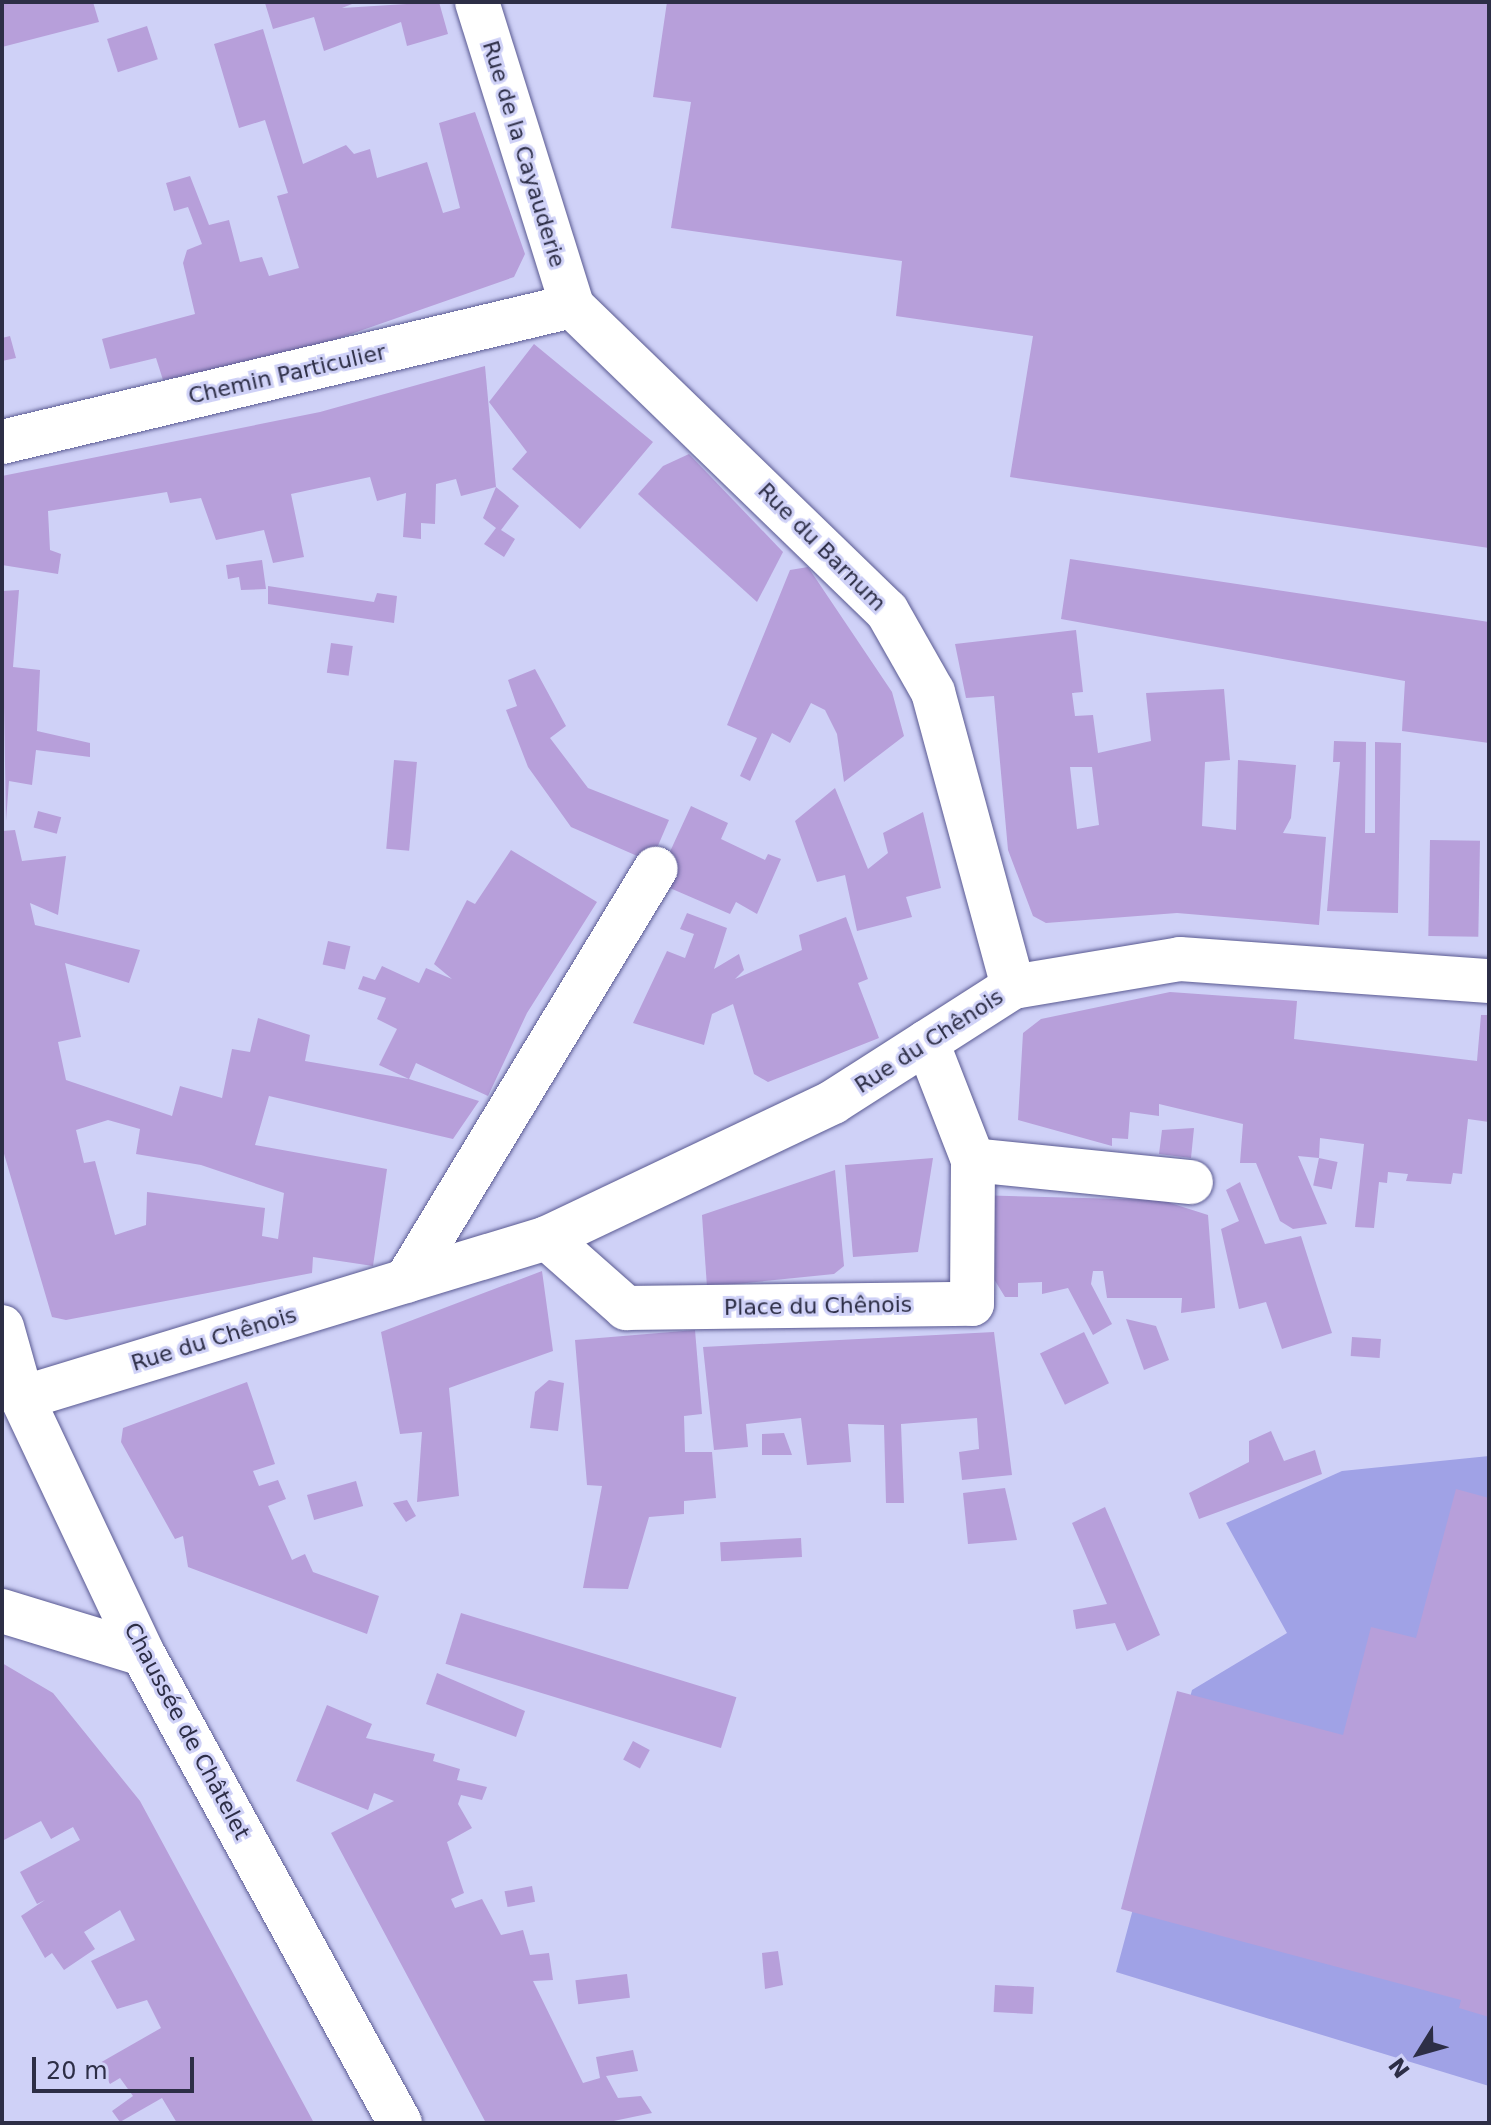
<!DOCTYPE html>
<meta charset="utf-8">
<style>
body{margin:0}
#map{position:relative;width:1491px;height:2125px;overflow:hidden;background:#cfd1f7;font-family:"DejaVu Sans",sans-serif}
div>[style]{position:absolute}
.green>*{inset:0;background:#a0a2e6}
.building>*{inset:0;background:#b79fda;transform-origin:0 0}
.roads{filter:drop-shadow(0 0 2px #5a5a92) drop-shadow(0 0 2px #5a5a92)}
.minor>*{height:44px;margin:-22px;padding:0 22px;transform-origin:22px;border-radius:22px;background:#fff}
.primary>*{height:44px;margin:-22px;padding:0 22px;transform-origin:22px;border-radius:22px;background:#fff}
span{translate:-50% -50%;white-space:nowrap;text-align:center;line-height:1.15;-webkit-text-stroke:6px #cfd1f7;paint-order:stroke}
.street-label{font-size:22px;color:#2d2e46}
.frame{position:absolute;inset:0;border:4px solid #2d2e46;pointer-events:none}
.north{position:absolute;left:1379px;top:2013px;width:80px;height:80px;-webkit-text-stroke:6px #cfd1f7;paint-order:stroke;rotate:233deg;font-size:22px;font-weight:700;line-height:32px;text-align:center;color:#2d2e46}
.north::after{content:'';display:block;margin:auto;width:28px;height:36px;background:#2d2e46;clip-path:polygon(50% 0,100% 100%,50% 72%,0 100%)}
.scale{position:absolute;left:32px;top:2057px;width:162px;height:36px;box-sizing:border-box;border:4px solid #2d2e46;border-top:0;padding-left:10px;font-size:24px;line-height:28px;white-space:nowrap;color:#2d2e46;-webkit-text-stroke:6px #cfd1f7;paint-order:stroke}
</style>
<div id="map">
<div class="green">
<i style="clip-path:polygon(1489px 1456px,1489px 2086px,1116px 1972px,1192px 1690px,1287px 1633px,1226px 1523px,1342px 1471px)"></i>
</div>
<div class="building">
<i style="clip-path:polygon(2px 2px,93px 2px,99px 22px,2px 47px)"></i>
<i style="clip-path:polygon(357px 2px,342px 8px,439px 2px,448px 34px,407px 46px,401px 22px,324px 51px,314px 17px,273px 29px,265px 3px)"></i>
<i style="clip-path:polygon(667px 2px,1489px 2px,1489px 548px,1010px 477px,1033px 336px,896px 316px,902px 261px,671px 228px,691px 102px,653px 97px)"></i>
<i style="left:147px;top:26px;width:35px;height:42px;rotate:72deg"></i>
<i style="clip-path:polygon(263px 29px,303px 164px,346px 145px,354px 154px,370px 149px,377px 178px,427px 162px,443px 213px,460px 208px,439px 123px,475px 112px,525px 254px,514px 277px,291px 355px,163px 380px,156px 358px,110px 369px,102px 339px,195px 314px,183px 263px,187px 250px,202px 244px,188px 207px,174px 211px,166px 183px,190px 176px,209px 225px,229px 220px,240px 262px,262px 257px,269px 276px,299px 268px,277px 196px,288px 193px,265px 120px,239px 128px,214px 44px)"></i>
<i style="clip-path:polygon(10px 336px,16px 358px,2px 361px,2px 338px)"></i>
<i style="clip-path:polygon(534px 344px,653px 442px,580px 529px,512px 469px,527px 452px,489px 402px)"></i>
<i style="clip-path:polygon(485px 366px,496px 487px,519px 506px,501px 530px,515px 539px,504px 557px,484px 544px,496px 528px,483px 518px,496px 487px,461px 496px,456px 479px,436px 484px,435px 524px,421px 523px,421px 539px,403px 537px,406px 493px,377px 501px,370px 477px,291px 494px,304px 557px,273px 563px,264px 530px,216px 540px,201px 498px,170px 503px,167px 492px,48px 511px,50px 550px,61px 554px,58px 574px,2px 565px,2px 476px,320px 412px)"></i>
<i style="clip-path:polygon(689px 454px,783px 552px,757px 602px,638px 494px,663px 466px)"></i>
<i style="clip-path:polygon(1070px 559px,1489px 622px,1489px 743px,1402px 731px,1405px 681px,1061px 619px)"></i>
<i style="clip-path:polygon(262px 560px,266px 589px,241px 590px,239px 577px,228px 579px,226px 565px)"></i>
<i style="clip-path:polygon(808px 567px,892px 692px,904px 736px,844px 782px,837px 734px,825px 710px,811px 703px,790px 743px,772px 733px,750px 781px,740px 776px,757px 738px,727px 725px,790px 570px)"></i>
<i style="clip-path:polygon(268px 586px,374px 602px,377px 593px,397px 596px,394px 623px,268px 604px)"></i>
<i style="clip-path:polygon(19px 590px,13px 667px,40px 670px,37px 731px,90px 743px,90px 757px,36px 750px,32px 785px,9px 781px,6px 821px,2px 591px)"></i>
<i style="clip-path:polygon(evenodd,1076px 630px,1083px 692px,1072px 693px,1075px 716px,1093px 715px,1098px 753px,1151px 741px,1146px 693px,1224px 689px,1230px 760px,1205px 762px,1202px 826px,1236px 830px,1238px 760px,1296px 765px,1291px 818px,1283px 833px,1326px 837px,1319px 925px,1177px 913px,1046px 923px,1033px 916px,1008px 850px,994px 696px,966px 698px,955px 644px,1076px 630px,1070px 767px,1092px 767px,1099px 825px,1077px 829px,1070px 767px)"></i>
<i style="left:331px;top:643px;width:22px;height:30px;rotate:8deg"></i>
<i style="clip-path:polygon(535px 669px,566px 726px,550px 738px,588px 788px,669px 820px,651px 862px,571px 827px,528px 767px,506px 710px,517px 706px,508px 680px)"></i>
<i style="clip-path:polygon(1334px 741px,1366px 742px,1365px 833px,1375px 833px,1375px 742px,1401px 743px,1398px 913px,1327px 911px,1340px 762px,1333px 762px)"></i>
<i style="left:394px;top:760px;width:23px;height:89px;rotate:5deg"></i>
<i style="clip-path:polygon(835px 788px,868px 869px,888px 853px,883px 833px,923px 812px,941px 888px,906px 897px,912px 917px,857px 931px,845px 875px,817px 882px,795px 821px)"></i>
<i style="clip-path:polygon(691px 806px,728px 823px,721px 839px,765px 860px,768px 854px,781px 859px,757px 914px,736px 902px,730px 914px,656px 882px)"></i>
<i style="left:38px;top:811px;width:24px;height:17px;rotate:15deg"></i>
<i style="clip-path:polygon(evenodd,15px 830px,22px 861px,66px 856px,58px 915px,30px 903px,35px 925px,140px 950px,129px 983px,65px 963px,81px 1037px,58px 1042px,66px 1080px,172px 1116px,180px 1086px,222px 1098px,232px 1049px,250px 1052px,258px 1018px,310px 1035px,305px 1061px,409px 1079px,379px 1065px,397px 1029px,377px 1019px,386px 998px,358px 989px,363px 976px,375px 980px,382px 966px,419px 983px,426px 968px,452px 979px,434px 964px,467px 900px,475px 904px,511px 850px,597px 902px,527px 1013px,488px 1096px,416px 1063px,409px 1079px,479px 1101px,453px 1139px,269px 1096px,255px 1145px,387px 1169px,373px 1266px,313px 1257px,312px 1273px,66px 1320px,52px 1317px,2px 1147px,2px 831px,15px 830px,108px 1120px,140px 1129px,136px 1154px,201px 1165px,284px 1193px,278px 1239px,262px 1236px,265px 1208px,147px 1192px,146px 1225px,115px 1235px,95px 1161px,84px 1163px,76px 1130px,108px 1120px)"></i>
<i style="left:1430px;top:840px;width:50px;height:96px;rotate:1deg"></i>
<i style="clip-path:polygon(687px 913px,727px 928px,714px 969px,739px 954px,744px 970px,735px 979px,802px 950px,799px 935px,846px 917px,868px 979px,858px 983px,879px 1038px,768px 1082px,754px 1074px,733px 1004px,712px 1014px,704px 1045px,633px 1023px,667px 951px,685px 958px,694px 934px,680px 929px)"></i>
<i style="left:328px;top:941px;width:23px;height:24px;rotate:13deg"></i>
<i style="clip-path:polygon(1170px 992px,1297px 1001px,1294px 1039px,1477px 1061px,1481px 1015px,1489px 1015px,1489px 1122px,1468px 1119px,1462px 1174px,1453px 1173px,1451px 1184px,1406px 1181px,1408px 1174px,1388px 1172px,1387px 1183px,1379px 1182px,1374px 1228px,1355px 1227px,1364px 1144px,1320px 1138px,1319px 1158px,1298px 1156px,1327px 1224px,1293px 1229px,1280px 1221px,1256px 1163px,1240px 1163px,1243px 1124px,1159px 1104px,1159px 1116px,1130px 1112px,1128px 1139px,1112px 1138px,1112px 1146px,1018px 1120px,1023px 1033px,1041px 1019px)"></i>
<i style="clip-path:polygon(1194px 1128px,1191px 1158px,1159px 1154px,1162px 1130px)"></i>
<i style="clip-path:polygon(933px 1158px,918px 1252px,853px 1257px,845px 1165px)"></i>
<i style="left:1319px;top:1158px;width:19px;height:28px;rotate:12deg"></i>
<i style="clip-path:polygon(835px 1170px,844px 1266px,834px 1274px,707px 1287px,702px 1215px)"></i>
<i style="clip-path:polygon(1240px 1182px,1265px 1244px,1301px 1236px,1332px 1333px,1282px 1349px,1266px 1302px,1239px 1309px,1221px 1229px,1239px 1221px,1226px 1190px)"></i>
<i style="clip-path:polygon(973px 1195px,1161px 1200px,1208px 1215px,1215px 1308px,1181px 1313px,1182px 1298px,1107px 1298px,1103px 1271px,1093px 1271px,1091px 1284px,1112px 1324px,1093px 1335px,1068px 1288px,1042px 1294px,1042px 1282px,1018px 1283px,1018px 1297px,1005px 1297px,973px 1245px)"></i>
<i style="clip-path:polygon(542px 1271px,553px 1351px,449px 1388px,459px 1496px,417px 1502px,422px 1432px,400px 1434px,381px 1332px)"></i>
<i style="clip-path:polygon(1126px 1319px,1156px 1326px,1169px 1360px,1144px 1370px)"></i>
<i style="clip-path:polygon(695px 1330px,702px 1414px,684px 1416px,685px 1452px,712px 1452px,716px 1498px,684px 1501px,684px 1514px,649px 1517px,628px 1589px,583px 1588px,602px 1486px,587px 1485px,575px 1340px)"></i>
<i style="clip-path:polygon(994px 1332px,1012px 1475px,962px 1480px,959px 1452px,979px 1449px,977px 1418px,901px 1424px,904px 1503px,886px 1503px,884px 1425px,848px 1424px,851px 1462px,807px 1465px,801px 1418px,746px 1424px,748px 1447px,714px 1450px,703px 1347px)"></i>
<i style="left:1084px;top:1332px;width:57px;height:49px;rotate:64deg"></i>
<i style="left:1352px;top:1337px;width:29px;height:19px;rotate:4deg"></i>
<i style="clip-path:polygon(549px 1380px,564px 1383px,558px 1431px,530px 1428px,535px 1392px)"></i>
<i style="clip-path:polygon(247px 1382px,275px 1464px,253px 1471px,259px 1486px,278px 1480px,286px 1499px,268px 1506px,292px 1560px,305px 1554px,313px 1572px,379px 1596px,367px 1634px,188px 1567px,183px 1536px,175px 1539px,121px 1442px,123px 1428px)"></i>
<i style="clip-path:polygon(1271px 1431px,1284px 1461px,1315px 1450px,1322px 1474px,1199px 1519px,1189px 1493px,1249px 1462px,1249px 1441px)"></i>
<i style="clip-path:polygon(784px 1433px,792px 1455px,762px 1455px,762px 1434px)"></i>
<i style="left:356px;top:1481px;width:26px;height:51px;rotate:74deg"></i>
<i style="clip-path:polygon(1005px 1488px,1017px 1540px,968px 1544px,963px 1493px)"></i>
<i style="clip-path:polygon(1456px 1489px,1489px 1498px,1489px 2017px,1459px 2008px,1461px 2000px,1121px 1909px,1177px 1691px,1343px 1735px,1371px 1627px,1416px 1638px)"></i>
<i style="clip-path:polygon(407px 1500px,416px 1516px,406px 1522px,393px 1503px)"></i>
<i style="clip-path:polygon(1105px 1507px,1160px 1635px,1127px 1651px,1115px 1623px,1076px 1629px,1073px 1610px,1107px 1604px,1072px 1523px)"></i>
<i style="left:801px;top:1538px;width:19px;height:81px;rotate:87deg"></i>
<i style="left:461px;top:1613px;width:288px;height:53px;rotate:17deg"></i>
<i style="clip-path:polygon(2px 1663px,53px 1693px,140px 1801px,314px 2123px,177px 2123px,162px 2098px,120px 2122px,112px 2111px,133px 2096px,120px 2078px,110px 2084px,98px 2064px,161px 2028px,147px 2000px,117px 2009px,91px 1961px,135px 1940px,120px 1910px,84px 1932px,95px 1949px,64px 1970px,52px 1953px,45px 1958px,21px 1916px,45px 1900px,37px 1904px,20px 1872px,80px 1840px,73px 1827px,51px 1839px,41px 1821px,2px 1841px)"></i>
<i style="clip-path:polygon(437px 1673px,525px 1711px,516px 1737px,426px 1704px)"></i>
<i style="clip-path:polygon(327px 1705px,372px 1724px,366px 1738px,435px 1754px,433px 1761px,460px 1769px,457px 1780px,487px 1787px,482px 1800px,461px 1795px,458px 1804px,472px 1828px,447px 1842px,464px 1893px,451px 1899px,455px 1908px,482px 1899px,501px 1935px,523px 1930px,530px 1955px,549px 1953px,553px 1980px,533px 1981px,583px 2083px,600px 2078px,596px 2057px,633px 2050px,638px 2071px,606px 2076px,618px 2098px,641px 2096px,652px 2113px,604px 2123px,486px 2123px,331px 1833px,394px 1801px,374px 1793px,368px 1810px,296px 1781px)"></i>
<i style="left:633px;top:1741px;width:19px;height:21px;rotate:28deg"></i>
<i style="left:532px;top:1886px;width:16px;height:28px;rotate:79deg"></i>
<i style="clip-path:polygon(778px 1951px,783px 1985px,765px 1989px,762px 1953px)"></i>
<i style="left:627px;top:1974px;width:24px;height:52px;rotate:83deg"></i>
<i style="left:995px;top:1985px;width:39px;height:27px;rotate:3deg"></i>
</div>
<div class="roads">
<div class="minor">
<i style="left:477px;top:2px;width:318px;rotate:72.6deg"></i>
<i style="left:572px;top:306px;width:438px;rotate:44.1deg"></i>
<i style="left:887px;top:611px;width:93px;rotate:60.4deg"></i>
<i style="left:933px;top:692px;width:306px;rotate:74.8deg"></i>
<i style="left:2px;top:442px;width:586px;rotate:-13.42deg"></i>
<i style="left:973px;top:1160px;width:219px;rotate:5.8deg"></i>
<i style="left:547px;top:1238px;width:106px;rotate:41.5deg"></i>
<i style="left:626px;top:1308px;width:346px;rotate:-0.7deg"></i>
<i style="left:972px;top:1304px;width:144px;rotate:-89.6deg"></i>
<i style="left:973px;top:1160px;width:127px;rotate:-111.3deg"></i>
<i style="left:406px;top:1281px;width:482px;rotate:-58.8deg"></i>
<i style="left:22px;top:1398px;width:549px;rotate:-16.95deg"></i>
<i style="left:547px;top:1238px;width:317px;rotate:-25.4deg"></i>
<i style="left:833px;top:1102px;width:214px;rotate:-32.6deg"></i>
<i style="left:1013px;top:987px;width:169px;rotate:-9.5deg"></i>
<i style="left:1180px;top:959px;width:310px;rotate:4.1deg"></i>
<i style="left:2px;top:1611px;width:147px;rotate:17deg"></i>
</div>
<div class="primary">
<i style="left:2px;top:1327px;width:74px;rotate:74.3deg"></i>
<i style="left:22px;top:1398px;width:283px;rotate:64.7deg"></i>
<i style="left:143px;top:1654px;width:535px;rotate:61.28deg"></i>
</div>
</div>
<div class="street-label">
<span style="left:524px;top:154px;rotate:73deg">Rue de la Cayauderie</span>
<span style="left:287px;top:374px;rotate:-13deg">Chemin Particulier</span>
<span style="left:822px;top:547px;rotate:45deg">Rue du Barnum</span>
<span style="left:929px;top:1041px;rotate:-33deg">Rue du Chênois</span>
<span style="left:818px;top:1306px;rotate:-1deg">Place du Chênois</span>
<span style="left:214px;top:1339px;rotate:-17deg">Rue du Chênois</span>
<span style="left:187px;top:1731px;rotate:62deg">Chaussée de Châtelet</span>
</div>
<div class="frame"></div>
<div class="north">N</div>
<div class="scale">20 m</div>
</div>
